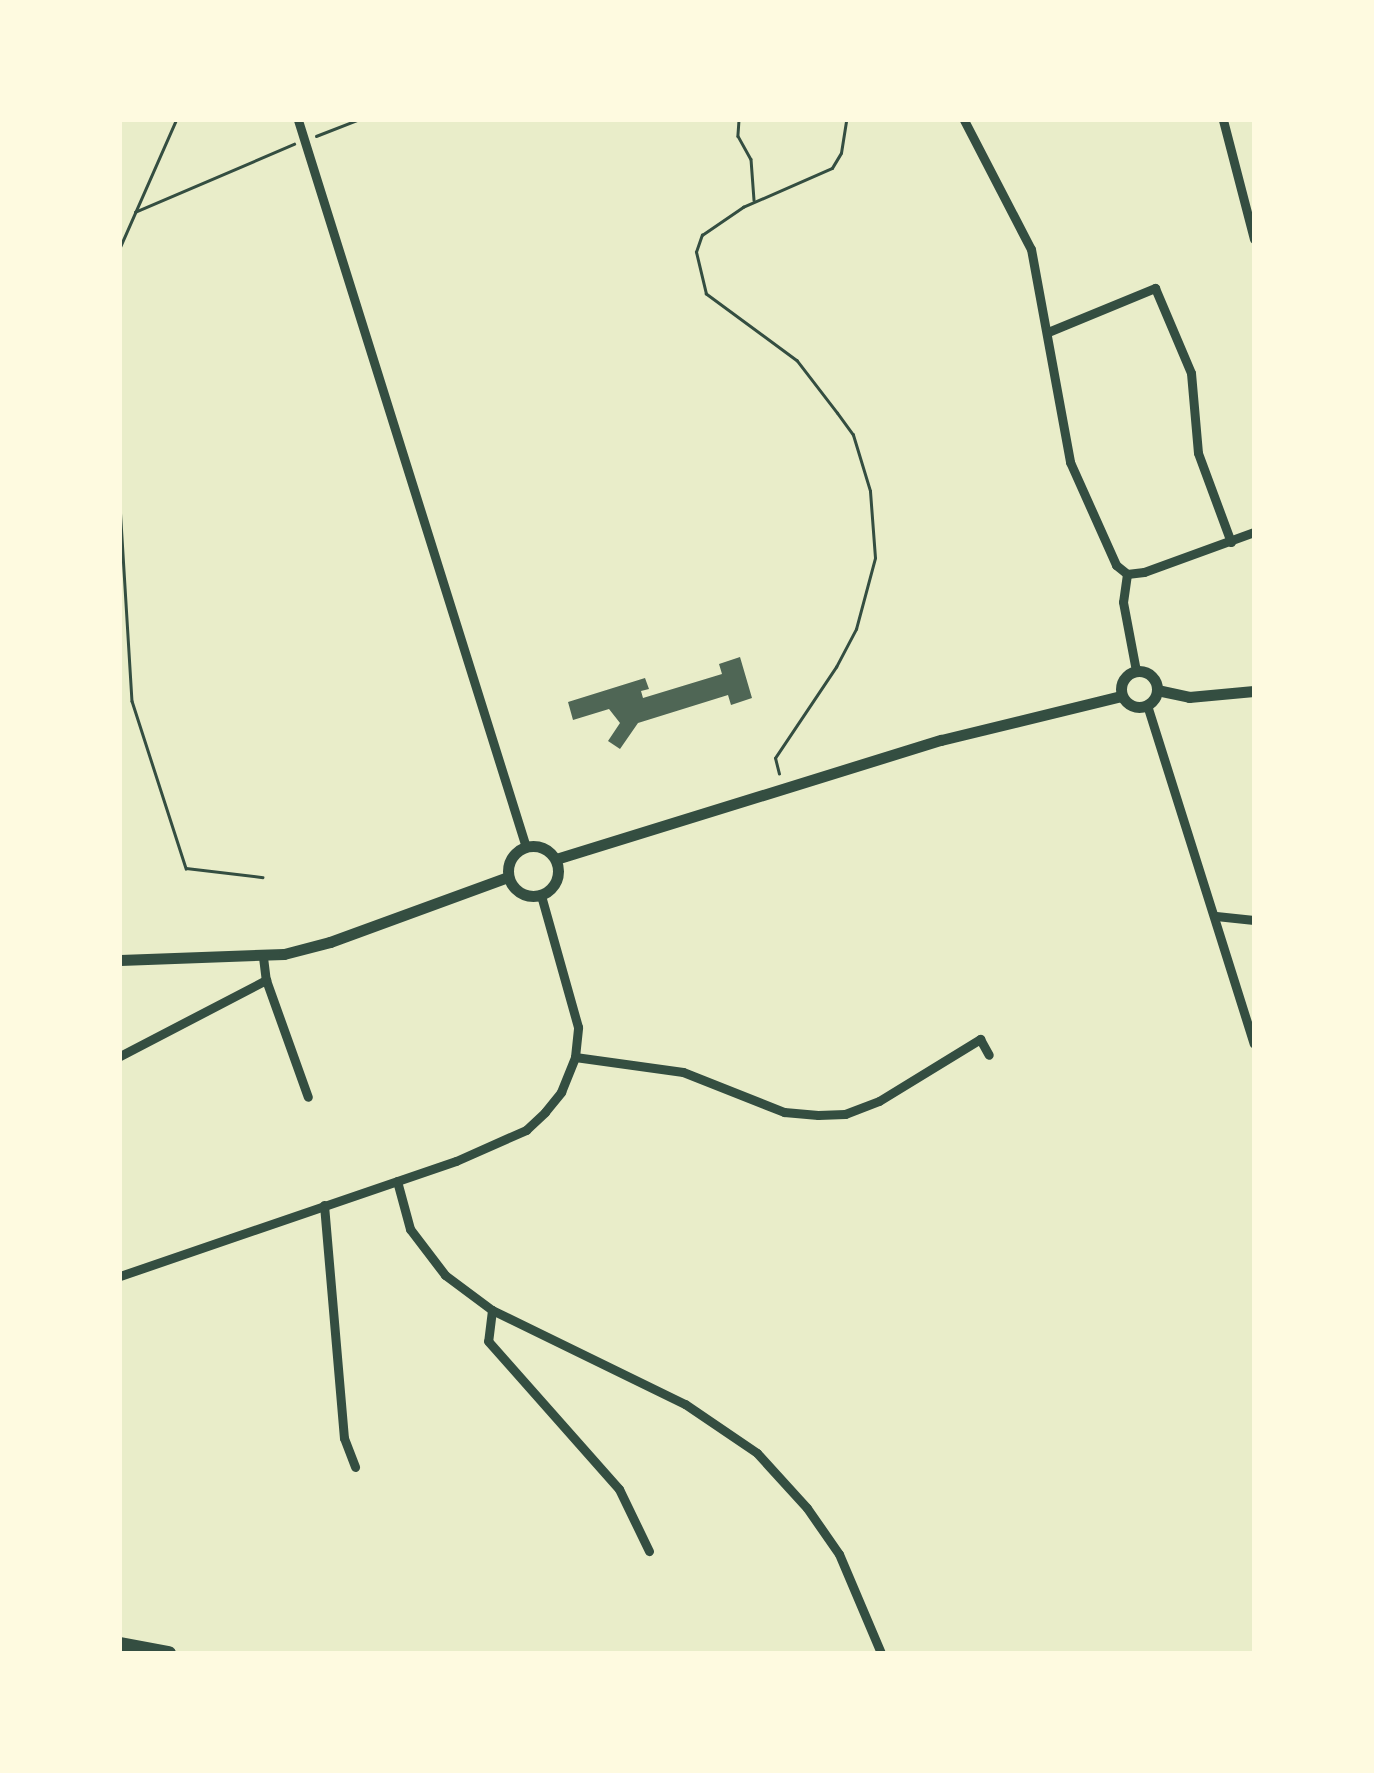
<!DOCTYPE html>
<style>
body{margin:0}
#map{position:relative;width:1374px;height:1773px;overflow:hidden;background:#e9edc9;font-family:Bitter,serif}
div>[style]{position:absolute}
.building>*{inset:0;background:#4f6655}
.path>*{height:2.5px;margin:-1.25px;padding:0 1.25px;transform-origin:1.25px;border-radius:1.25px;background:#344e41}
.minor>*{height:9px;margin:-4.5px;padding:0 4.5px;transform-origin:4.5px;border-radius:4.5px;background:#344e41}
.tertiary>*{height:11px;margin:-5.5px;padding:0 5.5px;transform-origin:5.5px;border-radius:5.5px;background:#344e41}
.tertiary>.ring{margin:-5.5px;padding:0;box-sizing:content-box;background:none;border:11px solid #344e41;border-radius:50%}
.trunk>*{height:15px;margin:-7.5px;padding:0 7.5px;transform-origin:7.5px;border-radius:7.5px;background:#344e41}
span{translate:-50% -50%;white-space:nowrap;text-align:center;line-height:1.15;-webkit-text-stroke:10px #fefae0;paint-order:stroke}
.frame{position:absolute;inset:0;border:122px solid #fefae0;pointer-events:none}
</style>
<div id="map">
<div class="building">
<i style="clip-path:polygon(740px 657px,752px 698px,731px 705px,728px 695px,638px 723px,620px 749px,608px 741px,620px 723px,609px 709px,573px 720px,568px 702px,645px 678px,649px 689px,641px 691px,643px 698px,722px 674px,719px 664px)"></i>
</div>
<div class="path">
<i style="left:739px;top:120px;width:16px;rotate:94deg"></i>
<i style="left:738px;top:136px;width:26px;rotate:61deg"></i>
<i style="left:751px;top:159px;width:41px;rotate:85.8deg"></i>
<i style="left:316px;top:136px;width:44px;rotate:-21.3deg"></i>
<i style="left:135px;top:212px;width:173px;rotate:-23.2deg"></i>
<i style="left:120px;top:247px;width:139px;rotate:-66.2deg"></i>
<i style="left:120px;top:505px;width:196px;rotate:86.5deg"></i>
<i style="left:132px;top:701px;width:176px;rotate:72.1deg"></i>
<i style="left:186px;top:868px;width:77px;rotate:6.8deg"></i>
<i style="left:779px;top:774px;width:16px;rotate:-104deg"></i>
<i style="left:775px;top:758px;width:110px;rotate:-56.2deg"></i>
<i style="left:836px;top:667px;width:43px;rotate:-62.2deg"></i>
<i style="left:856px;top:629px;width:73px;rotate:-75deg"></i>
<i style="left:875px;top:558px;width:67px;rotate:-94.3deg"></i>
<i style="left:870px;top:491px;width:59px;rotate:-106.9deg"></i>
<i style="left:853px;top:435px;width:27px;rotate:-126deg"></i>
<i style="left:837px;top:413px;width:66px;rotate:-127.6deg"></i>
<i style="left:797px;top:361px;width:113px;rotate:-143.6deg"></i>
<i style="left:706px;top:294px;width:43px;rotate:-103.4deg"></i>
<i style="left:696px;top:252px;width:18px;rotate:-71deg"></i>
<i style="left:702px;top:235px;width:50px;rotate:-34.3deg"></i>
<i style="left:743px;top:207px;width:97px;rotate:-23.7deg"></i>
<i style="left:832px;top:168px;width:17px;rotate:-59deg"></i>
<i style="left:841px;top:153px;width:33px;rotate:-81deg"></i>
</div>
<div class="minor">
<i style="left:298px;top:120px;width:762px;rotate:72.59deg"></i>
<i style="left:964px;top:120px;width:145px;rotate:62.6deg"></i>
<i style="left:1031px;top:249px;width:217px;rotate:79.6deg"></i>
<i style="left:1070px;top:462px;width:113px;rotate:65.9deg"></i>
<i style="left:1116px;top:565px;width:14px;rotate:39deg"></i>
<i style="left:1223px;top:120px;width:123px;rotate:75.4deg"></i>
<i style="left:1048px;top:332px;width:116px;rotate:-22.4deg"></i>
<i style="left:1155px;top:288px;width:92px;rotate:67deg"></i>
<i style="left:1191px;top:373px;width:80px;rotate:85deg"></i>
<i style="left:1198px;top:453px;width:95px;rotate:69.7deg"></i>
<i style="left:1127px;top:574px;width:17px;rotate:-7deg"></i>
<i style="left:1144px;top:572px;width:117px;rotate:-20deg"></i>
<i style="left:1127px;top:574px;width:28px;rotate:98deg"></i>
<i style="left:1123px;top:602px;width:70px;rotate:79.3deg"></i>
<i style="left:1147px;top:705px;width:355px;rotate:72.5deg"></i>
<i style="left:1216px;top:916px;width:38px;rotate:6deg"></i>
<i style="left:263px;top:957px;width:23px;rotate:83deg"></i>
<i style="left:266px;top:980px;width:124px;rotate:70.3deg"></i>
<i style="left:120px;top:1056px;width:165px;rotate:-27.5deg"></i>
<i style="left:575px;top:1057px;width:109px;rotate:7.9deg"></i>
<i style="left:683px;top:1072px;width:109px;rotate:21.6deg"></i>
<i style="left:784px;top:1112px;width:34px;rotate:5deg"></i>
<i style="left:818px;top:1115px;width:27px;rotate:-2deg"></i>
<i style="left:845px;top:1114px;width:36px;rotate:-21deg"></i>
<i style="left:879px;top:1101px;width:119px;rotate:-31.5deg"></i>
<i style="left:980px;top:1039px;width:18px;rotate:61deg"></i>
<i style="left:397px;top:1181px;width:50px;rotate:74.8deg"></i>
<i style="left:410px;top:1229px;width:58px;rotate:52.7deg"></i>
<i style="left:445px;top:1275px;width:59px;rotate:36.7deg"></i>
<i style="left:492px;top:1310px;width:215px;rotate:26deg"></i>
<i style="left:685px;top:1404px;width:87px;rotate:34.2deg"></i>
<i style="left:757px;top:1453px;width:74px;rotate:47.7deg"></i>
<i style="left:807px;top:1508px;width:56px;rotate:55.2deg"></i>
<i style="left:839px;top:1554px;width:108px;rotate:67deg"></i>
<i style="left:324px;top:1205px;width:234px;rotate:85.1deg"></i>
<i style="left:344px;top:1438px;width:31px;rotate:69deg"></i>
<i style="left:120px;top:1276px;width:355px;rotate:-18.9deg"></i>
<i style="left:456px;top:1161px;width:77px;rotate:-23.9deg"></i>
<i style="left:526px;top:1130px;width:26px;rotate:-43deg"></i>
<i style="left:545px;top:1112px;width:26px;rotate:-51deg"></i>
<i style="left:561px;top:1092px;width:38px;rotate:-68deg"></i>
<i style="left:575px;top:1057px;width:30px;rotate:-84deg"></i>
<i style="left:578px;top:1027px;width:137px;rotate:-105.7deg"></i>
<i style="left:492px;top:1310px;width:31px;rotate:97deg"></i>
<i style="left:488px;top:1341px;width:198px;rotate:48.5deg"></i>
<i style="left:619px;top:1489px;width:69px;rotate:64.2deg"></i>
</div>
<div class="tertiary">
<i class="ring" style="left:1121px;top:671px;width:25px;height:25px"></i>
<i style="left:1157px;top:690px;width:33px;rotate:12deg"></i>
<i style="left:1189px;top:697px;width:65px;rotate:-5.3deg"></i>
<i class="ring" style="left:508px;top:846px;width:39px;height:39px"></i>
<i style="left:556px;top:859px;width:403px;rotate:-17.2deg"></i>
<i style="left:941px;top:740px;width:186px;rotate:-13.7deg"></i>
<i style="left:120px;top:960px;width:164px;rotate:-2.1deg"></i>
<i style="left:284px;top:954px;width:48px;rotate:-14.6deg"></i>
<i style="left:330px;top:942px;width:189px;rotate:-20.1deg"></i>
</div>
<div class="trunk">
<i style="left:120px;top:1644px;width:49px;rotate:10.6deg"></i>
</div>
<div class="frame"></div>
</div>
